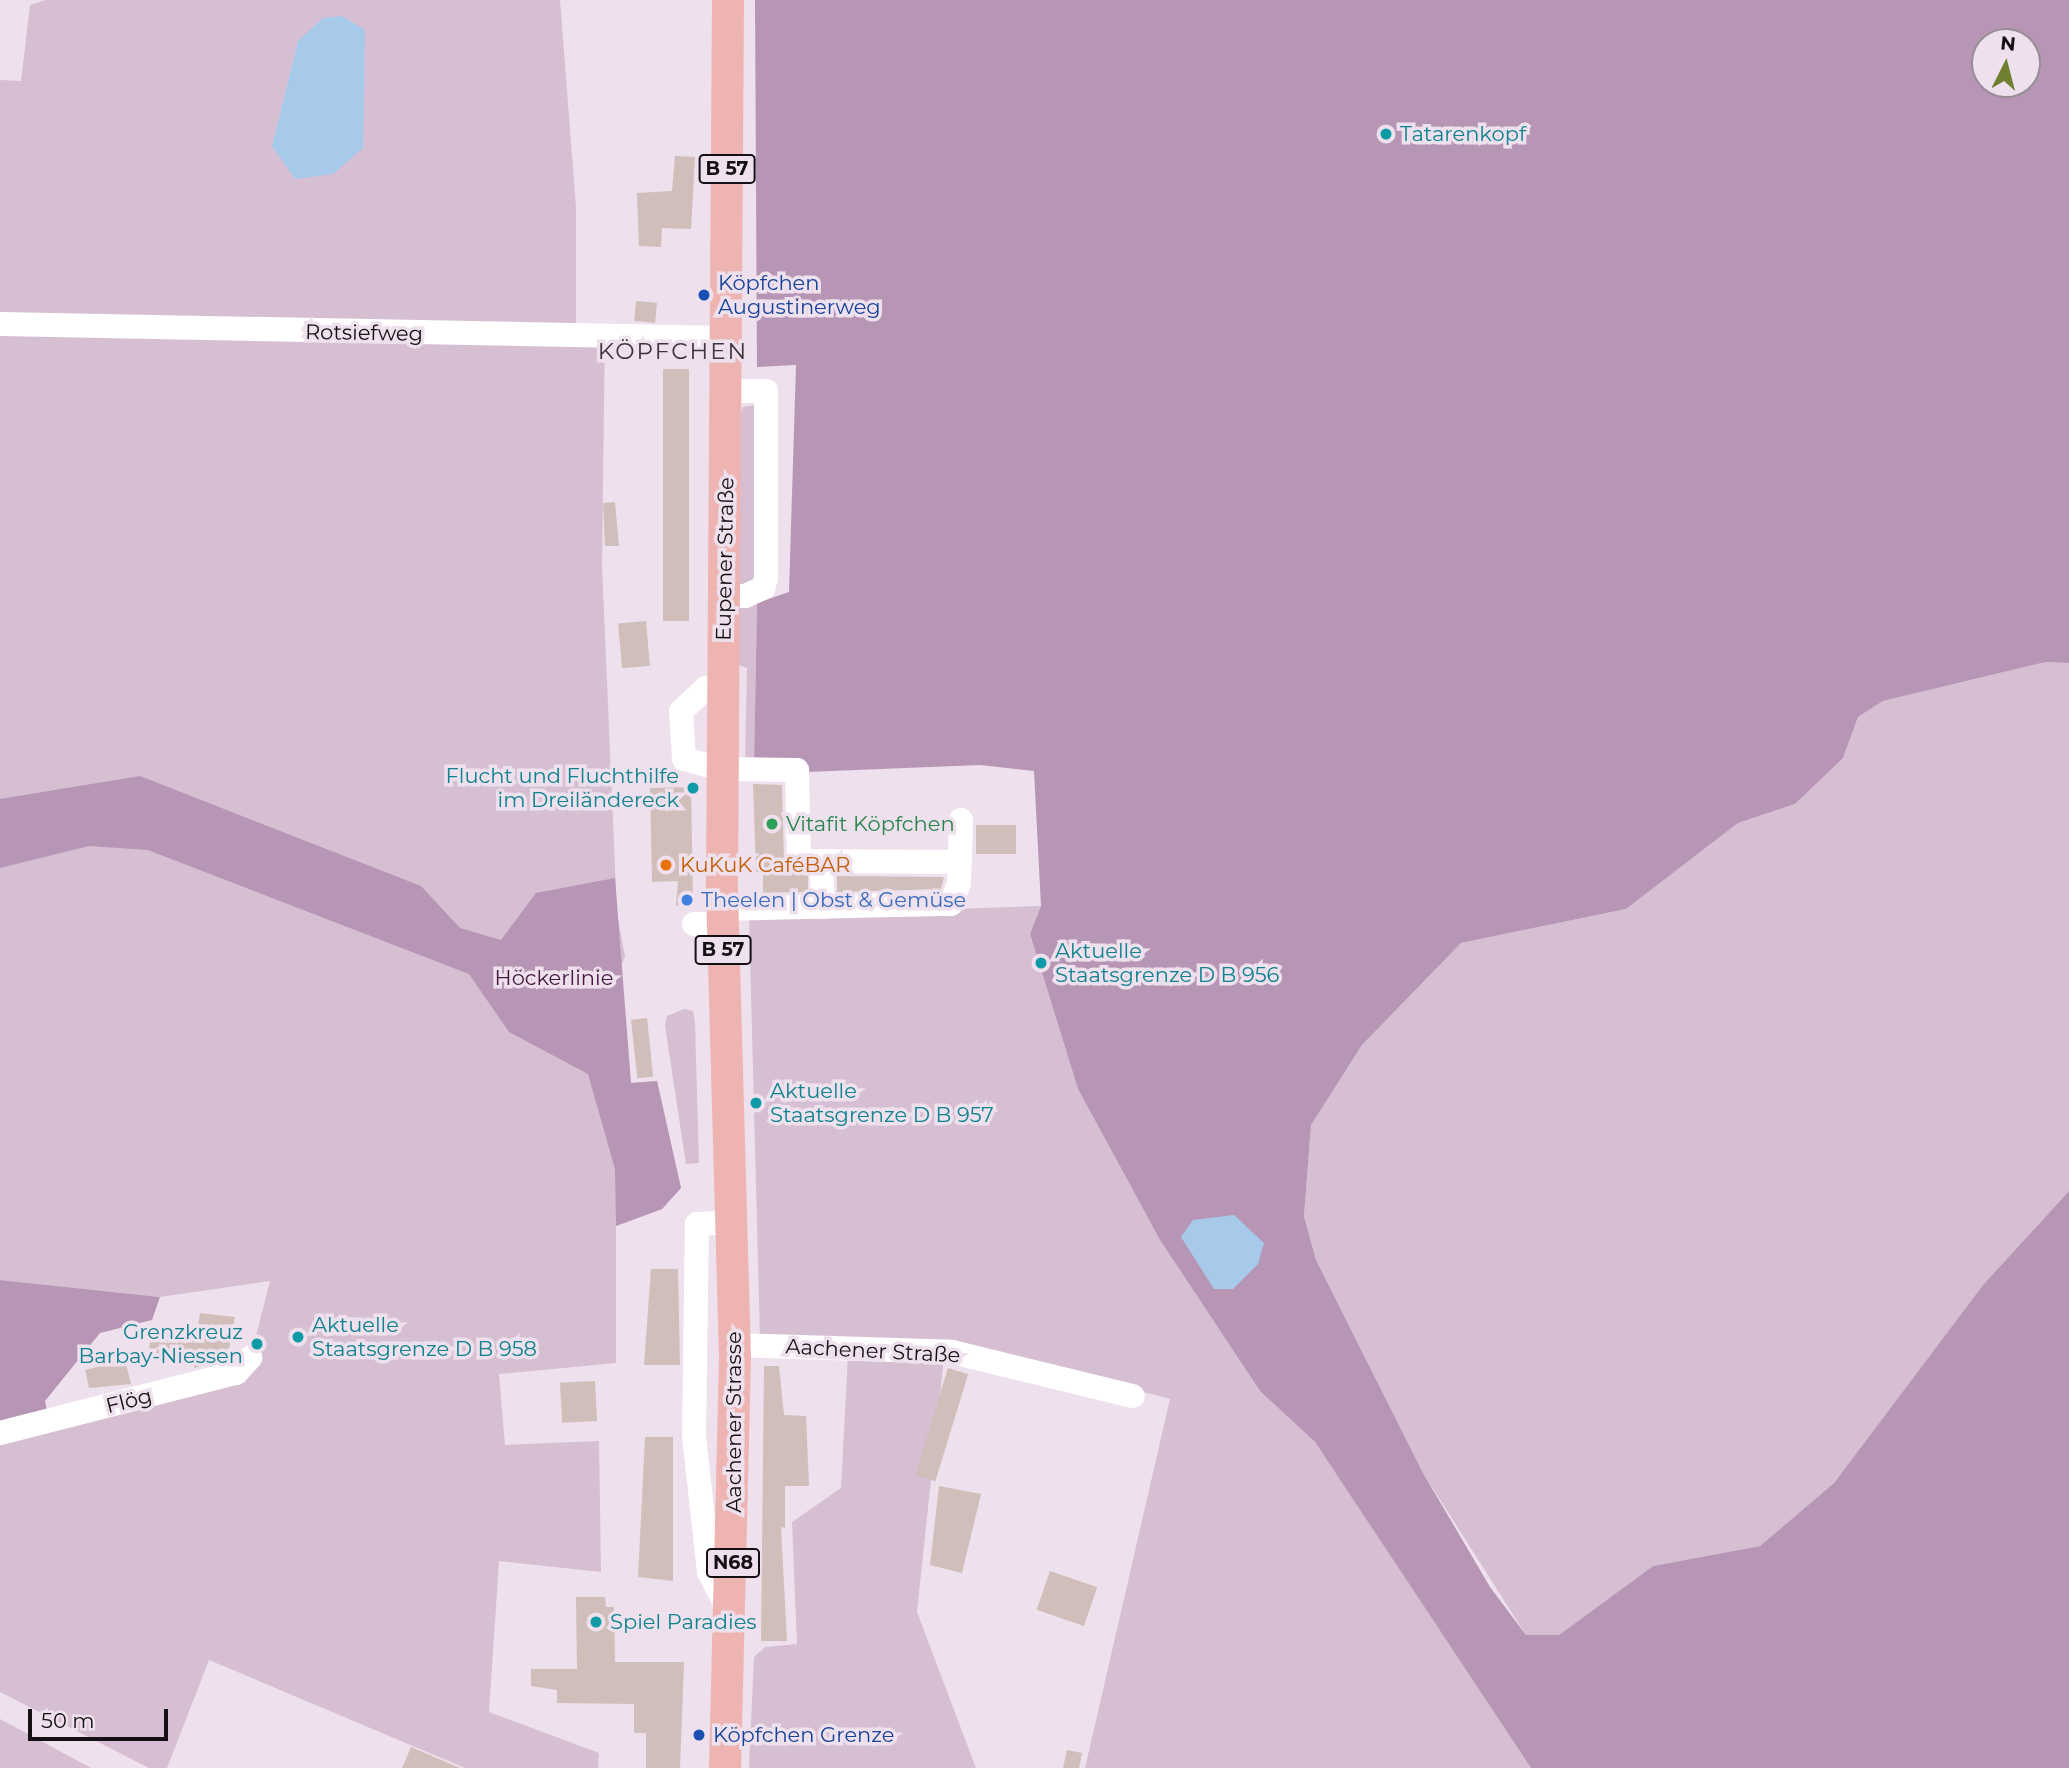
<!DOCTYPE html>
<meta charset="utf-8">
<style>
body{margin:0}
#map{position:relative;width:2069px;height:1768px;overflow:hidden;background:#eee0ec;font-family:Montserrat,sans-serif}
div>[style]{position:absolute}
.green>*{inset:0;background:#d6bfd3}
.forest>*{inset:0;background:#b795b4}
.water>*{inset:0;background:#a7c9ea}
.building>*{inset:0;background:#d0beba;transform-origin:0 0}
.minor>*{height:24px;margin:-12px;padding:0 12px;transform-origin:12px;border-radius:12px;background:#fff}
.major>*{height:32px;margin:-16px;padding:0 16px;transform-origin:16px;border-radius:16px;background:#eeb4b2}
.dots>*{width:19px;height:19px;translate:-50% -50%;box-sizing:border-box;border:4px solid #eee0ec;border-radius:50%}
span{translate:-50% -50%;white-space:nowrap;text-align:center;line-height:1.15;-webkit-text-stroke:7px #eee0ec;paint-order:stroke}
.shield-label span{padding:2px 5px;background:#eee0ec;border:2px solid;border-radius:5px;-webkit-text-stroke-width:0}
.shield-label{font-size:19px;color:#151014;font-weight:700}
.culture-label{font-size:21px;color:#0d838f}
.left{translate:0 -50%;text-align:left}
.right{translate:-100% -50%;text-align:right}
.transit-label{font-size:21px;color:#164399}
.street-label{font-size:21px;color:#151014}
.leisure-label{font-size:21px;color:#27864d}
.food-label{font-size:21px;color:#c56008}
.shop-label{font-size:21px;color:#366cbe}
.park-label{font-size:21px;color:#431740}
.neighbourhood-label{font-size:23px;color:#3f343d;letter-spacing:2px}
.north{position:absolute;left:1971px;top:28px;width:70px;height:70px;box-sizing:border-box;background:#eee0ec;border:2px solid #978d96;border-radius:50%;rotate:6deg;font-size:19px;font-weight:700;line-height:28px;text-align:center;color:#151014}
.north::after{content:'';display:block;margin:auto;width:24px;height:32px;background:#6f8131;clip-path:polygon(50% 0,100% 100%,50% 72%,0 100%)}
.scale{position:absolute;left:28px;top:1709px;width:140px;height:32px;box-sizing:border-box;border:4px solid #151014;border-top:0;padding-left:9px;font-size:21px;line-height:24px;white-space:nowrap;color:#151014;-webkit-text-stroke:5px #eee0ec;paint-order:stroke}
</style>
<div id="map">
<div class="green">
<i style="clip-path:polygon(45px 0,560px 0,576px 207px,576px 326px,605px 328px,602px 565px,617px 914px,625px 956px,618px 974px,631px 1083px,657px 1081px,681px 1188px,662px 1209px,616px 1226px,616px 1363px,499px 1374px,505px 1445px,599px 1441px,601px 1572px,499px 1561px,489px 1712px,599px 1753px,598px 1768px,465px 1768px,209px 1660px,167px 1768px,149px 1768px,0 1692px,0 1440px,250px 1359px,270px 1281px,160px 1297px,0 1280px,0 80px,21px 81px,30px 5px)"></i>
<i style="clip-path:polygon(757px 405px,757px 603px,754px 765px,745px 764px,747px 668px,735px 664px,739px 417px,743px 407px)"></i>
<i style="clip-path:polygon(2046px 662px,2069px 663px,2069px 1191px,1983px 1285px,1834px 1483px,1760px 1546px,1653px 1566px,1559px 1635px,1526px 1635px,1423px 1473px,1316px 1260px,1304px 1216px,1311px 1125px,1362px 1045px,1461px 943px,1626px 909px,1738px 823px,1795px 804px,1843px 758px,1858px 717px,1883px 701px)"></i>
<i style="clip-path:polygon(1041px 906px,1030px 934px,1078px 1089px,1160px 1240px,1260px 1391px,1315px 1442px,1531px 1768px,1085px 1768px,1170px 1399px,954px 1343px,760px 1340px,749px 916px)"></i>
<i style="clip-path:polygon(684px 1009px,693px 1011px,695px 1023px,699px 1163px,686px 1164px,665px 1026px,667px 1016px)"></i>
<i style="clip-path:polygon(848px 1355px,944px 1357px,917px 1612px,976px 1768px,749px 1768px,754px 1657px,765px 1647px,797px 1644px,792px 1522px,841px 1488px)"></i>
<i style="clip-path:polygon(0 1719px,91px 1768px,0 1768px)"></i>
</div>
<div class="forest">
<i style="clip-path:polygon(evenodd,755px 0,2069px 0,2069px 663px,2046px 662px,1883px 701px,1858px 717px,1843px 758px,1795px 804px,1738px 823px,1626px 909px,1461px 943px,1362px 1045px,1311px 1125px,1304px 1216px,1316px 1260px,1423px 1473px,1490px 1587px,1526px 1635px,1559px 1635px,1653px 1566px,1760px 1546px,1834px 1483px,1983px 1285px,2069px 1191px,2069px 1768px,1531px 1768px,1315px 1442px,1260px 1391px,1160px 1240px,1078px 1089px,1030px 934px,1041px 906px,1034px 771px,980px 765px,806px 772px,754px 765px,757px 603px,789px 592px,796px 365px,757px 367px,755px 0,1985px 42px,2027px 42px,2027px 84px,1985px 84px,1985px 42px)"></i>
<i style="clip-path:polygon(140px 776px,421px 886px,460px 928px,501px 940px,536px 893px,615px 878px,631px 1083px,657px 1081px,681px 1188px,662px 1209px,616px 1226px,615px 1169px,588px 1074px,509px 1032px,469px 974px,148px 850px,89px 846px,0 868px,0 799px)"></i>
<i style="clip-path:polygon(0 1280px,160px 1297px,152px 1320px,100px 1333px,45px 1401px,48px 1415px,0 1428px)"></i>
</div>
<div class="water">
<i style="clip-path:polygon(342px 16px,365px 30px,363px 148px,333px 174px,295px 179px,272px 146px,298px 41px,323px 18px)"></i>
<i style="clip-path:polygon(1234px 1215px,1264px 1243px,1258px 1264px,1233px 1289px,1214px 1289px,1181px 1237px,1193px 1220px)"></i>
</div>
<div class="building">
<i style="clip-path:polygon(675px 156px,695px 157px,691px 229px,662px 228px,661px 247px,639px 246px,637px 193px,672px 191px)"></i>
<i style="left:636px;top:301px;width:21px;height:20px;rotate:5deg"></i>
<i style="left:663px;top:369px;width:26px;height:252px"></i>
<i style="clip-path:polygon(615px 502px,619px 546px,605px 546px,603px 503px)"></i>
<i style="left:646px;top:621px;width:45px;height:28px;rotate:85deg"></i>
<i style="clip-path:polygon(753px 784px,782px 785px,784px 862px,791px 873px,808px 876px,808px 892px,763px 893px,763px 872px,756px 872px)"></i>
<i style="clip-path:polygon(691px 787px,693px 898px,693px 907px,676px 905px,678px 881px,652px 882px,650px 788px)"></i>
<i style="left:1016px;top:825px;width:29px;height:40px;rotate:90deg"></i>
<i style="clip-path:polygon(837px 876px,944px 877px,941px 889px,837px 892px)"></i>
<i style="left:647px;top:1018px;width:59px;height:16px;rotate:84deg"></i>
<i style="clip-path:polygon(651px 1269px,678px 1269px,680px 1365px,644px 1365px)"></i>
<i style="clip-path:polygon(200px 1313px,235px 1317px,227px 1360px,194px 1368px,194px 1358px,149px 1352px,151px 1334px,197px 1334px)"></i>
<i style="clip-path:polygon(125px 1360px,131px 1384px,89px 1388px,85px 1370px)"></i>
<i style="clip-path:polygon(764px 1366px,779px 1366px,784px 1415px,806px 1416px,809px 1486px,785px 1486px,785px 1528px,781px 1527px,787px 1641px,761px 1641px)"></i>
<i style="left:948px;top:1368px;width:21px;height:112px;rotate:17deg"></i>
<i style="left:595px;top:1381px;width:40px;height:35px;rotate:87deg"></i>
<i style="clip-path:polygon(645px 1437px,673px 1437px,673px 1581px,638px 1577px)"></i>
<i style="clip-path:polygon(939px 1486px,981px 1494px,962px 1573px,930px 1565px)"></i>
<i style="left:1050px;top:1571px;width:50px;height:41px;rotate:19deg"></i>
<i style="clip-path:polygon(576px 1597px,605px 1597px,606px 1607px,614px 1607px,615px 1662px,684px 1662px,680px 1768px,646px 1768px,646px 1733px,634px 1733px,634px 1704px,557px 1703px,557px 1690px,531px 1686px,531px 1669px,577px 1669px)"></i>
<i style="clip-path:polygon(411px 1747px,460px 1768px,402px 1768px)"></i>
<i style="clip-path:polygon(1067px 1750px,1082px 1753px,1079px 1768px,1063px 1768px)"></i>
</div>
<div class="minor">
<i style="left:0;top:324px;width:727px;rotate:1.1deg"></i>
<i style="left:724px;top:596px;width:21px"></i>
<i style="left:745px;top:596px;width:20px;rotate:-24deg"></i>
<i style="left:763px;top:588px;width:10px;rotate:-73deg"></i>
<i style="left:766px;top:578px;width:187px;rotate:-90deg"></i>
<i style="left:766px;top:391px;width:39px;rotate:180deg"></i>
<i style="left:723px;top:683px;width:18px;rotate:164deg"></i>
<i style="left:706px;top:688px;width:34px;rotate:137deg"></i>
<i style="left:681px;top:711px;width:48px;rotate:86.4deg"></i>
<i style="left:684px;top:759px;width:39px;rotate:15deg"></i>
<i style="left:722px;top:769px;width:75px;rotate:0.8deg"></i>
<i style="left:797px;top:770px;width:91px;rotate:88.7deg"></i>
<i style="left:799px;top:861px;width:161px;rotate:0.4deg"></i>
<i style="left:822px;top:878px;width:29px;rotate:88deg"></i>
<i style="left:722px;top:909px;width:229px;rotate:-1.3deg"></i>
<i style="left:951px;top:904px;width:22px;rotate:-69deg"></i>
<i style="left:959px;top:883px;width:63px;rotate:-88.2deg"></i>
<i style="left:694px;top:924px;width:29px"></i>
<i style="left:734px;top:1345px;width:218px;rotate:1.8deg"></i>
<i style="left:952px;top:1352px;width:186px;rotate:13.7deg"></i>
<i style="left:0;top:1433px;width:244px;rotate:-14.3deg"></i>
<i style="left:236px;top:1373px;width:21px;rotate:-47deg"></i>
<i style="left:728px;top:1609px;width:42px;rotate:-117.2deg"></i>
<i style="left:709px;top:1572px;width:137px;rotate:-96.3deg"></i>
<i style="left:694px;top:1436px;width:212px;rotate:-89.2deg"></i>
<i style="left:697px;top:1224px;width:34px;rotate:-3deg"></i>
</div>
<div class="major">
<i style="left:725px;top:1768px;width:411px;rotate:-88.6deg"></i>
<i style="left:735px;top:1357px;width:476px;rotate:-91.6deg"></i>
<i style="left:722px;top:881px;width:881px;rotate:-89.61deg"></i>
</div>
<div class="dots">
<i style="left:1386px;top:134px;background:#0f9aa8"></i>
<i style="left:704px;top:295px;background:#1a4fb4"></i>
<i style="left:693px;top:788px;background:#0f9aa8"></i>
<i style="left:772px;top:824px;background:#2e9e5b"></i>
<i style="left:666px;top:865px;background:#e8710a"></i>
<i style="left:687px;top:900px;background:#3f7fe0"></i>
<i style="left:1041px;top:963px;background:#0f9aa8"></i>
<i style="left:756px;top:1103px;background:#0f9aa8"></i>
<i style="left:298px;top:1337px;background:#0f9aa8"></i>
<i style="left:257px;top:1344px;background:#0f9aa8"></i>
<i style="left:596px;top:1622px;background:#0f9aa8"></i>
<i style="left:699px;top:1735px;background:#1a4fb4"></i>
</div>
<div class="shield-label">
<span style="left:727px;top:169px">B 57</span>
<span style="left:723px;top:950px">B 57</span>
<span style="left:733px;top:1563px">N68</span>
</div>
<div class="culture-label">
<span class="left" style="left:1400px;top:134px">Tatarenkopf</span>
<span class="right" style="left:679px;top:788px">Flucht und Fluchthilfe<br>im Dreiländereck</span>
<span class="left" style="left:1055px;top:963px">Aktuelle<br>Staatsgrenze D B 956</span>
<span class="left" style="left:770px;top:1103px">Aktuelle<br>Staatsgrenze D B 957</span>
<span class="left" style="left:312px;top:1337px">Aktuelle<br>Staatsgrenze D B 958</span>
<span class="right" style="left:243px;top:1344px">Grenzkreuz<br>Barbay-Niessen</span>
<span class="left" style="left:610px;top:1622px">Spiel Paradies</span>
</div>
<div class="transit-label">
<span class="left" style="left:718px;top:295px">Köpfchen<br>Augustinerweg</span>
<span class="left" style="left:713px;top:1735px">Köpfchen Grenze</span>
</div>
<div class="street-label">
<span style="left:364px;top:333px;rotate:1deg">Rotsiefweg</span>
<span style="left:725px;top:559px;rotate:-89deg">Eupener Straße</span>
<span style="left:873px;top:1351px;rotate:3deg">Aachener Straße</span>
<span style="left:129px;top:1401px;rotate:-14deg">Flög</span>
<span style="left:734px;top:1422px;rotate:-90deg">Aachener Strasse</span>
</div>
<div class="leisure-label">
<span class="left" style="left:786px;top:824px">Vitafit Köpfchen</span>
</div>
<div class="food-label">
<span class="left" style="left:680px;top:865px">KuKuK CaféBAR</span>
</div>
<div class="shop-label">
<span class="left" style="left:701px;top:900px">Theelen | Obst &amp; Gemüse</span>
</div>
<div class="park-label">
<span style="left:554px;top:978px">Höckerlinie</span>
</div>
<div class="neighbourhood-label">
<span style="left:673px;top:351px">KÖPFCHEN</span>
</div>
<div class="north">N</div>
<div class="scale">50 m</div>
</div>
